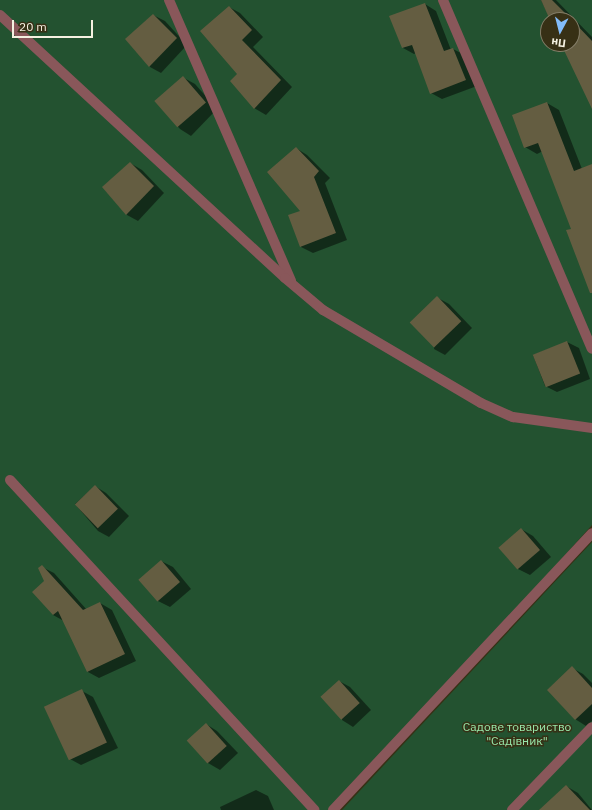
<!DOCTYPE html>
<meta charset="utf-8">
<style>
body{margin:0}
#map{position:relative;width:592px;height:810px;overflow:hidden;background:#373015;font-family:"IBM Plex Sans",sans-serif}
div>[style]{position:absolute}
.green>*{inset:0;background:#235230}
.shadow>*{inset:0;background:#0007}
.building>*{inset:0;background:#645d41;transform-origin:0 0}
.lane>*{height:10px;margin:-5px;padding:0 5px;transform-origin:5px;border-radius:5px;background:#89575a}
span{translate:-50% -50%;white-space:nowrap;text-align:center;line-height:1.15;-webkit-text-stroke:3px #373015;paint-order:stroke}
.park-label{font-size:12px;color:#98e8ab}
.north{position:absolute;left:540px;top:12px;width:40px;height:40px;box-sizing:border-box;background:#373015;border:1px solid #837d67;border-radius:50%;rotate:187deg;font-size:11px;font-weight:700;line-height:16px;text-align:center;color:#f5f1e1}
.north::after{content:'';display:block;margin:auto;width:14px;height:18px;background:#82bcfa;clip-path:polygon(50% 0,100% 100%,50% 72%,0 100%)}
.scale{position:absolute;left:12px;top:20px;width:81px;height:18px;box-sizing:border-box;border:2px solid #f5f1e1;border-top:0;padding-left:5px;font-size:12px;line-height:14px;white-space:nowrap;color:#f5f1e1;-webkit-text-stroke:3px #373015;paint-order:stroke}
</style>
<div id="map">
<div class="green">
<i style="clip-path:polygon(evenodd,0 0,592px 0,592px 525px,335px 810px,0 810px,0 0,548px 20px,572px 20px,572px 44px,548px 44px,548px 20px)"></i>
<i style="clip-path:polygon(592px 542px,592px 810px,342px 810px)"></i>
</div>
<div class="shadow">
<i style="clip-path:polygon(541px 0,556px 0,592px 37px,592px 106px,562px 44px,572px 44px,572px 20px,551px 20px)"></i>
<i style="clip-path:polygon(425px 4px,436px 11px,451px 50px,453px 49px,465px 55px,477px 86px,442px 99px,431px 93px,416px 53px,414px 54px,403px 48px)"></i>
<i style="clip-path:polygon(229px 7px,240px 13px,263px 37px,253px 47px,292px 87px,266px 115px,254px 108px,239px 74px)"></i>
<i style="clip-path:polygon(153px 15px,165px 21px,187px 45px,161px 73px,150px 67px,126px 39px)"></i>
<i style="clip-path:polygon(184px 78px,195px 84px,217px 109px,191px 136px,180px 129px,156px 102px)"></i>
<i style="clip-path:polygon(547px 103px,559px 110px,582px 169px,592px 170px,592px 268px,572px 229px,543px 151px,537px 154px,525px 147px)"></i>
<i style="clip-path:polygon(296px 148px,307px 155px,330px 178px,325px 183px,347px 240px,313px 253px,301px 247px,290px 216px,302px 211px)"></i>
<i style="clip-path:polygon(130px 163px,142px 170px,164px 193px,138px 221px,127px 215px,103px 187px)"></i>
<i style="clip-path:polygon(438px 298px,449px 304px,472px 328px,445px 355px,434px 349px)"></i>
<i style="clip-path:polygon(567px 342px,579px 348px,590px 379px,557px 392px,545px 386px,533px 355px)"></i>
<i style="clip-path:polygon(95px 486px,106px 493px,129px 516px,109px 537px,98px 531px,75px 504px)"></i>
<i style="clip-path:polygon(521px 529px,533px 536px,551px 557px,530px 575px,518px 569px)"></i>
<i style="clip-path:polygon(161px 561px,173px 567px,191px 589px,170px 607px,158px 601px)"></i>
<i style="clip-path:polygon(42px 567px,54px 573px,87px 610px,100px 603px,112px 610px,136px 661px,99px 678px,88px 672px,64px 621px,53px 615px)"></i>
<i style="clip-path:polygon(572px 668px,583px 674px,592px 683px,592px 721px,586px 726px,575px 719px)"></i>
<i style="clip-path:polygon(339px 681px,350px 687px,371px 710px,353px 727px,342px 720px)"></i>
<i style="clip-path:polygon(82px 691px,93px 697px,118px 748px,81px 765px,70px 759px)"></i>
<i style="clip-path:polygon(206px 724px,217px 731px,238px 753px,220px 770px,208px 763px)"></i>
<i style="clip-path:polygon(566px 786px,578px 793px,592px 810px,544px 810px)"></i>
<i style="clip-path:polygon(256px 790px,268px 796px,274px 810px,221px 810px,220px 807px)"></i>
</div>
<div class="building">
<i style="clip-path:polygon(541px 0,552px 0,572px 20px,550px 20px)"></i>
<i style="clip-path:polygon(425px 3px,444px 51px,453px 48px,466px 80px,430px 94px,412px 45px,402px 48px,389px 16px)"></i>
<i style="clip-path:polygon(229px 6px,252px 30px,242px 40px,281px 80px,254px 109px,230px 81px,237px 74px,200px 31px)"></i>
<i style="clip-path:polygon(153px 14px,177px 38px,149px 67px,125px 39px)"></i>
<i style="clip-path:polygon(572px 20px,592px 41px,592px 109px,561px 44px,572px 44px)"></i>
<i style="left:183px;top:76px;width:35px;height:38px;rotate:49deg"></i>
<i style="clip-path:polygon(547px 102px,574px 171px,592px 164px,592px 293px,590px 293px,566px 230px,571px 229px,538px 143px,524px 148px,512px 115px)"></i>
<i style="clip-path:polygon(296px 147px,319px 171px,314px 177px,336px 233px,300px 247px,288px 215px,300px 211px,267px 172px)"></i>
<i style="clip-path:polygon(130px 162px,154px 186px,126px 215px,102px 187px)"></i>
<i style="left:437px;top:296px;width:35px;height:38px;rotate:46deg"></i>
<i style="left:567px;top:341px;width:35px;height:37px;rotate:68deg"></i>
<i style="left:95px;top:485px;width:33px;height:28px;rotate:46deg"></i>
<i style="left:521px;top:528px;width:29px;height:30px;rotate:49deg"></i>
<i style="left:161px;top:560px;width:29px;height:30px;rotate:49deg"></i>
<i style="clip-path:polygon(42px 565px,83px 610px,100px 602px,125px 654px,87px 672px,58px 611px,53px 615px,32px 592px,44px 581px,38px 568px)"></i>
<i style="clip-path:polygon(572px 666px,592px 688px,592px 704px,575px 720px,547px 690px)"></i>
<i style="left:339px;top:680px;width:31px;height:25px;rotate:48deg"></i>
<i style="left:82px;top:689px;width:59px;height:42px;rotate:65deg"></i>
<i style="left:206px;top:723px;width:31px;height:26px;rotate:48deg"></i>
<i style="clip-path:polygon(566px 785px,590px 810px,539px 810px)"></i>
</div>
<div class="lane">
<i style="left:169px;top:0;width:306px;rotate:66.5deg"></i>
<i style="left:443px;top:0;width:379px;rotate:66.9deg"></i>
<i style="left:0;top:15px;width:388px;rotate:42.7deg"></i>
<i style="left:285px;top:278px;width:50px;rotate:40.1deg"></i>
<i style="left:323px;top:310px;width:183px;rotate:30.5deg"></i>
<i style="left:481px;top:403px;width:35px;rotate:24deg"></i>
<i style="left:513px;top:417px;width:80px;rotate:7.9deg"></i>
<i style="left:10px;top:480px;width:449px;rotate:47.3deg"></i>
<i style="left:333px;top:810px;width:379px;rotate:-46.9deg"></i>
<i style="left:512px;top:810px;width:115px;rotate:-46.1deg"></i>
</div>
<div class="park-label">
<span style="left:517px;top:734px">Садове товариство<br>"Садівник"</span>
</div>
<div class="north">Пн</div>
<div class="scale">20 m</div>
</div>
